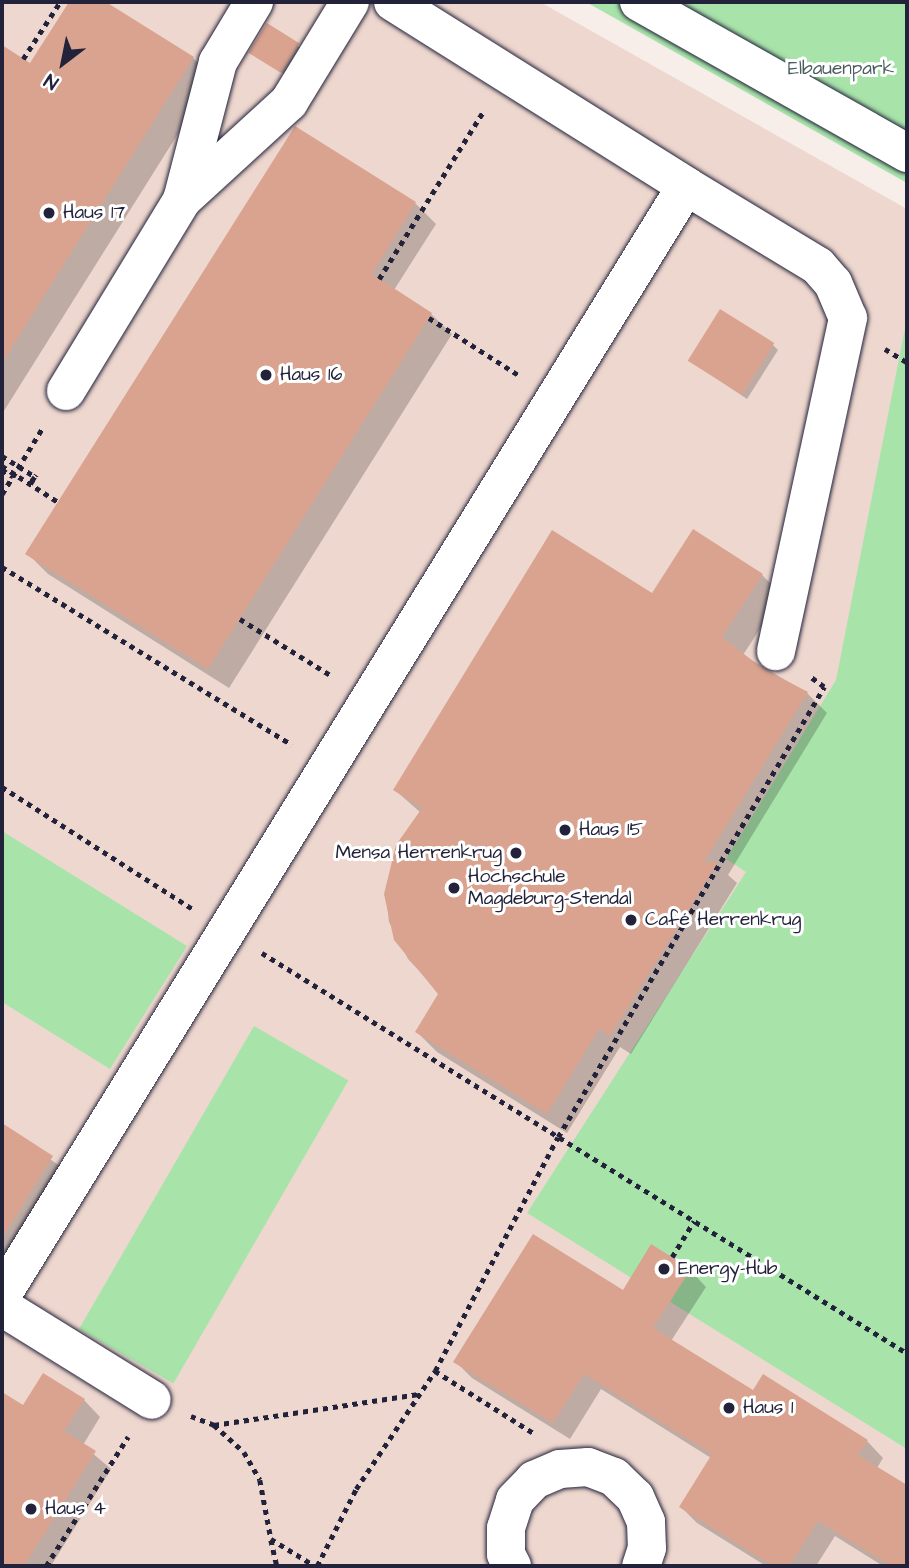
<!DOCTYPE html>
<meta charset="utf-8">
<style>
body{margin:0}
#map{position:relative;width:909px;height:1568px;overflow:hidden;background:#f7ede9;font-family:"Architects Daughter",sans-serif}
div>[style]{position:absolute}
.built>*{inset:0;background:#eed7ce}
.green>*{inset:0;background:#a8e4aa;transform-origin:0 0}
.shadow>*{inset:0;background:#0003;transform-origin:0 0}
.building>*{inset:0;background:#d9a38f;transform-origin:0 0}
.path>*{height:4.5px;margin-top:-2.25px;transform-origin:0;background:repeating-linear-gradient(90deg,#22223b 0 5px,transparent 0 10px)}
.roads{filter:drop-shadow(0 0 2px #22223b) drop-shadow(0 0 2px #22223b)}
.minor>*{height:38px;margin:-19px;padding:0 19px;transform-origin:19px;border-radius:19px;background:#fff}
.path-bridge>*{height:4.5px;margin-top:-2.25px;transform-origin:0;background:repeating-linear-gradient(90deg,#22223b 0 5px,transparent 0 10px)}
.dots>*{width:19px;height:19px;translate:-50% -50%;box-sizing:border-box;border:4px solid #fff;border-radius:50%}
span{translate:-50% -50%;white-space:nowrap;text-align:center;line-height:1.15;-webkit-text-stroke:6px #fff;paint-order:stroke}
.park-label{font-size:19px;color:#4a5c5c}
.poi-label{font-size:19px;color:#22223b}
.left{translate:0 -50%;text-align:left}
.right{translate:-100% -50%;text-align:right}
.frame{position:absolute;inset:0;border:4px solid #22223b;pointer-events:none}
.north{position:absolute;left:28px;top:28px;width:70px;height:70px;-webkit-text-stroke:5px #fff;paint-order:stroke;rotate:212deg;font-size:19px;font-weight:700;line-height:28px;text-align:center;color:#22223b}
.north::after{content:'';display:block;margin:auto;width:24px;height:32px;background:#22223b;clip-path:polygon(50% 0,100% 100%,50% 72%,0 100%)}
</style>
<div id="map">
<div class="built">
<i style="clip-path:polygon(2px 2px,540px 2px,907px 209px,907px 1566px,2px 1566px)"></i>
</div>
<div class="green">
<i style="clip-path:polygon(586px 2px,907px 2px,907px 183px)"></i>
<i style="clip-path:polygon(907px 318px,907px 1449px,527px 1213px,746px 872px,726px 859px,836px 680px)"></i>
<i style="clip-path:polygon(2px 831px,187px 946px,110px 1069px,2px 1002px)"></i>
<i style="left:254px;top:1026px;width:109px;height:350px;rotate:30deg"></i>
</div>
<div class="shadow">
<i style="clip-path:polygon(71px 2px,103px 2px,193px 58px,213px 78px,2px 414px,2px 47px,31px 66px)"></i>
<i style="left:267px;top:26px;width:44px;height:31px;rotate:33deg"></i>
<i style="clip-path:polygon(296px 128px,415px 203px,436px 224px,394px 290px,431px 314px,452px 334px,229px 688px,48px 574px,28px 554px)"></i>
<i style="clip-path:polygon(772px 344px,778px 350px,747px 399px,690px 361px)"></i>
<i style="clip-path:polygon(762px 575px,782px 595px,743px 655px,807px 693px,827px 713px,728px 875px,737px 883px,631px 1054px,620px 1047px,567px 1133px,437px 1052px,417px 1032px,441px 994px,408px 959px,389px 922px,386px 895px,421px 813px,395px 790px,653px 596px)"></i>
<i style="clip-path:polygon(2px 1125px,64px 1169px,2px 1260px)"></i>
<i style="clip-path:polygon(690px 1270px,706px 1287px,671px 1341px,753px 1392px,867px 1441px,883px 1458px,877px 1468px,907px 1488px,907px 1566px,883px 1566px,835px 1536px,816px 1566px,766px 1566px,697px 1523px,681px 1507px,711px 1458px,601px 1389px,570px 1439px,472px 1378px,455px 1361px,623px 1292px)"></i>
<i style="clip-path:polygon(2px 1394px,23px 1408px,84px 1400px,100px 1417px,83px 1445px,111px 1469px,51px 1566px,2px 1566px)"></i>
</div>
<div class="building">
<i style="clip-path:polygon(69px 2px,106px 2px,194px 57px,2px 363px,2px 45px,30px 63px)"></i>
<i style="left:267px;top:23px;width:38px;height:35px;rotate:32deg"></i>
<i style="clip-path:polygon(295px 126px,416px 202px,372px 274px,432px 313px,208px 669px,25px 554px)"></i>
<i style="left:720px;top:309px;width:64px;height:61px;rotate:32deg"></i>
<i style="clip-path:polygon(693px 529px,763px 574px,722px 637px,762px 668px,808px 692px,704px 862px,718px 862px,610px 1036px,599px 1029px,547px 1114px,415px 1032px,438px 994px,394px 940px,384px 894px,396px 845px,422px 808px,393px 790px,552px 530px,652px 593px)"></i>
<i style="clip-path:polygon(2px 1123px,53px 1156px,2px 1238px)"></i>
<i style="clip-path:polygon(533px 1234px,623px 1290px,651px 1244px,691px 1269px,653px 1328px,753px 1390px,763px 1374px,868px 1440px,858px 1455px,907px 1485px,907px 1566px,891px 1566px,818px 1521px,789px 1566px,773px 1566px,679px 1507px,712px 1454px,584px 1374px,553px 1423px,453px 1362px)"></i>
<i style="clip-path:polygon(43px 1373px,85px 1399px,64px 1431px,96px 1451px,24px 1566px,2px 1566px,2px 1392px,23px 1405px)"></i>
</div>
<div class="path">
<i style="left:23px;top:59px;width:68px;rotate:-57deg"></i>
<i style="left:379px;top:279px;width:199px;rotate:-58.1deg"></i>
<i style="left:429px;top:318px;width:108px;rotate:32.5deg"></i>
<i style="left:885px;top:349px;width:26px;rotate:31deg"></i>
<i style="left:2px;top:456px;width:39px;rotate:32deg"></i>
<i style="left:35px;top:477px;width:9px;rotate:126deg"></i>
<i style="left:2px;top:470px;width:13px;rotate:29deg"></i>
<i style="left:2px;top:494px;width:79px;rotate:-58.5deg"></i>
<i style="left:2px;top:567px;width:340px;rotate:31.5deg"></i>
<i style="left:240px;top:619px;width:108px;rotate:31.8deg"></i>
<i style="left:2px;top:787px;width:227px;rotate:32.6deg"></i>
<i style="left:262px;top:953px;width:759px;rotate:31.81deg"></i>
<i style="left:672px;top:1257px;width:42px;rotate:-58.6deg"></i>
<i style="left:435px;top:1371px;width:118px;rotate:32.2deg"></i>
<i style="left:191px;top:1416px;width:25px;rotate:21deg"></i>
<i style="left:214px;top:1425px;width:40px;rotate:42deg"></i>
<i style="left:244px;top:1452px;width:32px;rotate:60deg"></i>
<i style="left:260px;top:1480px;width:60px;rotate:79.4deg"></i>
<i style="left:271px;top:1539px;width:52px;rotate:31.5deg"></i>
<i style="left:214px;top:1425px;width:207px;rotate:-8.6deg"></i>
<i style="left:271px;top:1540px;width:27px;rotate:77deg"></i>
<i style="left:46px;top:1566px;width:153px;rotate:-57.6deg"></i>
<i style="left:317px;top:1566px;width:86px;rotate:-63.1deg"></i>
<i style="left:356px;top:1489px;width:142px;rotate:-56.2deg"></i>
<i style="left:435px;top:1371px;width:264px;rotate:-62.3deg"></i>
<i style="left:558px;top:1137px;width:523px;rotate:-59.41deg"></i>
<i style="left:824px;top:687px;width:19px;rotate:-144deg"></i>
</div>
<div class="roads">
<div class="minor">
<i style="left:393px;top:2px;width:346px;rotate:32.1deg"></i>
<i style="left:639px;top:2px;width:308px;rotate:29.4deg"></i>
<i style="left:182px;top:200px;width:145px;rotate:-42.5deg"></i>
<i style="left:289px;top:102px;width:117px;rotate:-58.6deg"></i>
<i style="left:66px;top:391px;width:223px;rotate:-58.7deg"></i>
<i style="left:182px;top:200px;width:143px;rotate:-75.4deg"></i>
<i style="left:218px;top:62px;width:70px;rotate:-59deg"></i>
<i style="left:2px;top:1295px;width:1303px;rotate:-58.33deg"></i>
<i style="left:686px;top:186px;width:154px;rotate:31.2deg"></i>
<i style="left:818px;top:266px;width:23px;rotate:49deg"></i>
<i style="left:833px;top:283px;width:38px;rotate:67deg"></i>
<i style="left:848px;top:318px;width:341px;rotate:102.2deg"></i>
<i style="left:2px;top:1307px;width:176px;rotate:31.8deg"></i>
<i style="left:512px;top:1566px;width:13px;rotate:-117deg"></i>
<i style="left:506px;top:1554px;width:26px;rotate:-90deg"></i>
<i style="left:506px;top:1528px;width:29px;rotate:-72deg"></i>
<i style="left:515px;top:1500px;width:28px;rotate:-46deg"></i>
<i style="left:534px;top:1480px;width:28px;rotate:-23deg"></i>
<i style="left:560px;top:1469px;width:28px;rotate:-4deg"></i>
<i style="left:588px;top:1467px;width:28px;rotate:21deg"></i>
<i style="left:614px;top:1477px;width:29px;rotate:44deg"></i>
<i style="left:635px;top:1497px;width:27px;rotate:66deg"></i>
<i style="left:646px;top:1522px;width:26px;rotate:88deg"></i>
<i style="left:647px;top:1548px;width:19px;rotate:108deg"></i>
</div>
</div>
<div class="path-bridge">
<i style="left:2px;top:466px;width:67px;rotate:32.7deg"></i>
<i style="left:30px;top:484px;width:11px;rotate:-56deg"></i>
</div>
<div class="dots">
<i style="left:49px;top:213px;background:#22223b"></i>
<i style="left:266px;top:375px;background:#22223b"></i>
<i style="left:565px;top:830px;background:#22223b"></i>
<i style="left:516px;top:853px;background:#22223b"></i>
<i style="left:454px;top:888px;background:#22223b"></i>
<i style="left:631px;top:920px;background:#22223b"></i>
<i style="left:664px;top:1269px;background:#22223b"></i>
<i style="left:729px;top:1408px;background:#22223b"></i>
<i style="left:31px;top:1509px;background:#22223b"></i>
</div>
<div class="park-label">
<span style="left:841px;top:69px">Elbauenpark</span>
</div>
<div class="poi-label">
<span class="left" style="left:63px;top:213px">Haus 17</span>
<span class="left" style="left:280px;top:375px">Haus 16</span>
<span class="left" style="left:579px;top:830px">Haus 15</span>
<span class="right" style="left:502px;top:853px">Mensa Herrenkrug</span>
<span class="left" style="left:468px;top:888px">Hochschule<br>Magdeburg-Stendal</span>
<span class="left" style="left:645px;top:920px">Café Herrenkrug</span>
<span class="left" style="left:678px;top:1269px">Energy-Hub</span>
<span class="left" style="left:743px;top:1408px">Haus 1</span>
<span class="left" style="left:45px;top:1509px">Haus 4</span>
</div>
<div class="frame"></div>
<div class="north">N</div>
</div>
